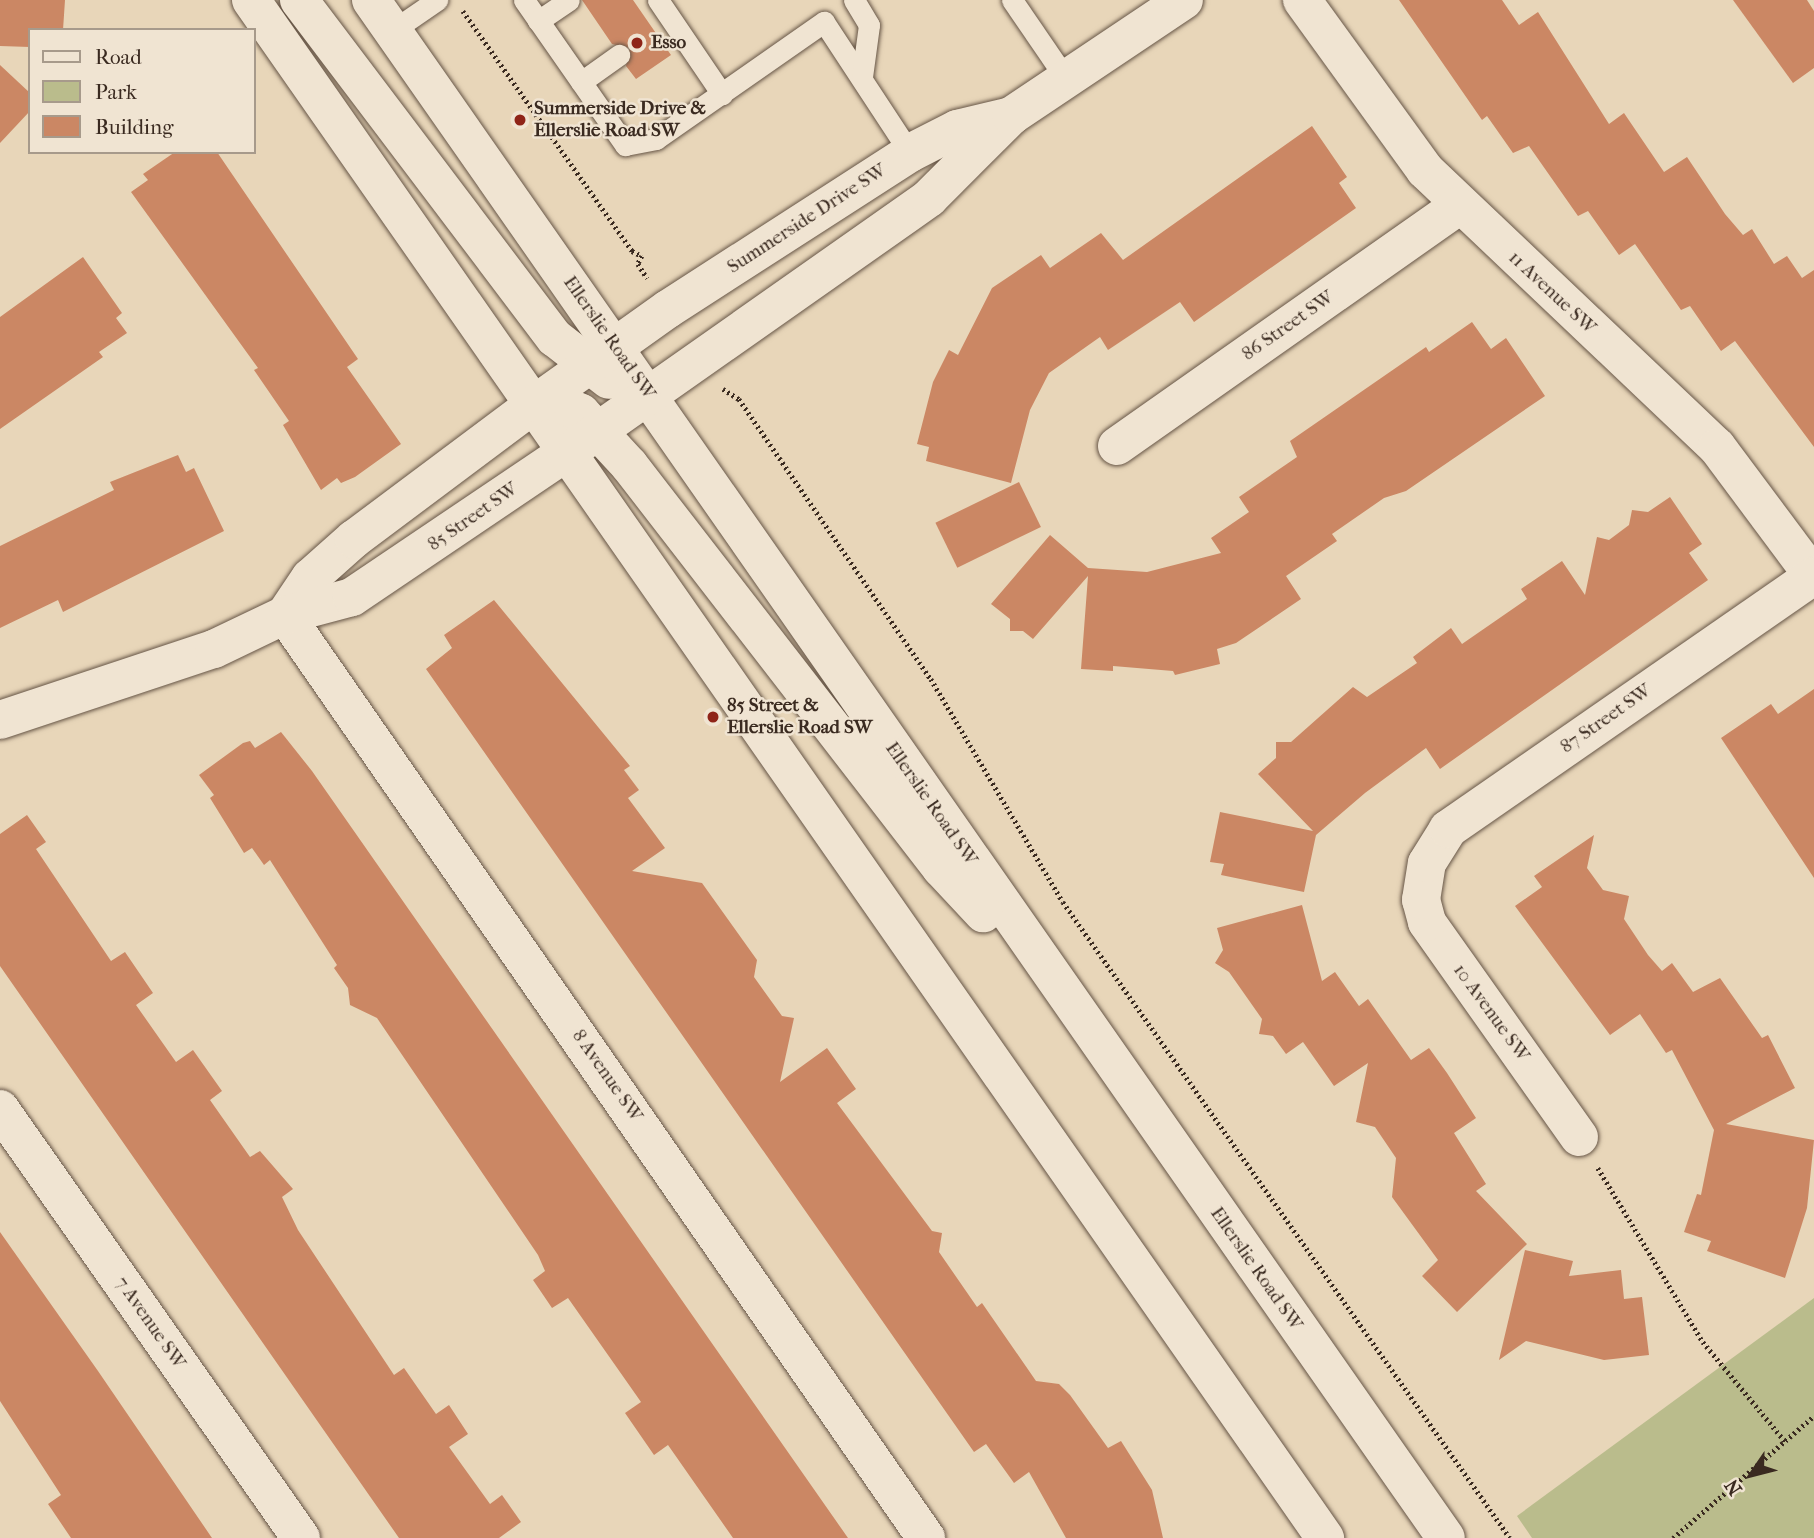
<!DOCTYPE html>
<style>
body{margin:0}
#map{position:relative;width:1814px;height:1538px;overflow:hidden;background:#e8d6b9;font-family:"IM FELL French Canon",serif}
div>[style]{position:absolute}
.green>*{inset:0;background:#babc8c}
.building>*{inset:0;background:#cb8764;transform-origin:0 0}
.path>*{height:4.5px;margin-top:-2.25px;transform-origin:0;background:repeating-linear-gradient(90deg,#3a2a20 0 2px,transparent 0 5.5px)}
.roads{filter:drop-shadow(0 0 2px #665546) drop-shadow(0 0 2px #665546)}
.lane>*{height:21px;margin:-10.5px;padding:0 10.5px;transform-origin:10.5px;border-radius:10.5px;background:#f0e4d2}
.street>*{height:38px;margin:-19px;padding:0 19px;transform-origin:19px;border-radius:19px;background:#f0e4d2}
.secondary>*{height:38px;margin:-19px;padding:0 19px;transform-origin:19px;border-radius:19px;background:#f0e4d2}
.dots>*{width:19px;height:19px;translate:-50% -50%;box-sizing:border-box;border:4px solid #f0e4d2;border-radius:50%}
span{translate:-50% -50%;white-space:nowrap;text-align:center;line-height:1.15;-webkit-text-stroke:5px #f0e4d2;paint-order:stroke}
.poi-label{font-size:19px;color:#3a2a20;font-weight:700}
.left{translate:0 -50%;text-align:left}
.street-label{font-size:19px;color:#3a2a20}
.legend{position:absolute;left:28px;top:28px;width:228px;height:126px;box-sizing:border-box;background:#f0e4d2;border:2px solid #a79a8b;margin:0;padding:9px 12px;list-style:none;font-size:21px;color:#3a2a20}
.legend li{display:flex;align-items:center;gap:14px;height:35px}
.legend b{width:35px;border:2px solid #a79a8b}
.north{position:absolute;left:1716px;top:1440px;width:70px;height:70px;-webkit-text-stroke:5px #f0e4d2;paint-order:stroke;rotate:235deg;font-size:19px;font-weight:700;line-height:28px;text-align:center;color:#3a2a20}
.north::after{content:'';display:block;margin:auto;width:24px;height:32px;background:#3a2a20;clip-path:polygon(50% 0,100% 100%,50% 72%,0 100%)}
</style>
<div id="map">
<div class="green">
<i style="clip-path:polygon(1814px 1298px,1814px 1538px,1532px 1538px,1517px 1516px)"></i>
</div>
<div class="building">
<i style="clip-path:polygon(0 0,65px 0,63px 30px,30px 30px,30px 47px,0 46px)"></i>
<i style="clip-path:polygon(582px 0,633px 0,671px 55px,636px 79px,626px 66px,630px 48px,612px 44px)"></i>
<i style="clip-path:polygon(1399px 0,1502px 0,1519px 25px,1538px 12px,1609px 124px,1624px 113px,1664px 172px,1687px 157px,1725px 214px,1743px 235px,1752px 229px,1774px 264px,1787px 256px,1802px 278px,1814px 270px,1814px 447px,1735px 341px,1721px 351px,1690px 306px,1681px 310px,1635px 244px,1619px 255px,1588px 211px,1578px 216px,1529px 146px,1513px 153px,1487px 116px,1482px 120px)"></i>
<i style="clip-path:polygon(1733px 0,1807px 0,1814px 11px,1814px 68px,1793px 83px)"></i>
<i style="clip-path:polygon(0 65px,30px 93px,30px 111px,0 143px)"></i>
<i style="clip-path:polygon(1312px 126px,1347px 177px,1339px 183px,1356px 208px,1194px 322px,1180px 302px,1108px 350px,1100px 337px,1049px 373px,1030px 410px,1011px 483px,926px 461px,929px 447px,917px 444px,933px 382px,949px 350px,958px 355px,992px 288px,1041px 255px,1050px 268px,1101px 233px,1123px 260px)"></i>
<i style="clip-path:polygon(175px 152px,217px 152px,358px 359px,347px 367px,401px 444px,355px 477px,341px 483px,337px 478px,321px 490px,283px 425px,289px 421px,254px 370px,258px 368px,131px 192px,148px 180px,143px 174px)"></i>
<i style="clip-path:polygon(83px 257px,122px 313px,116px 318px,127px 333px,99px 352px,103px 357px,0 429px,0 317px)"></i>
<i style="clip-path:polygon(1472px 322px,1491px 349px,1506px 338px,1545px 396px,1406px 491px,1384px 498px,1332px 534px,1337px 541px,1286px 576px,1301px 599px,1236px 643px,1217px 649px,1220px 664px,1175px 675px,1173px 671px,1113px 666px,1113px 671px,1081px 669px,1088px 576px,1033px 639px,1023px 631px,1010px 631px,1010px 619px,991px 604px,1050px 535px,1088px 568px,1147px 572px,1221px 553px,1211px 538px,1249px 512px,1239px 497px,1297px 457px,1290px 441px,1426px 347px,1429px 352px)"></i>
<i style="clip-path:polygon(178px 455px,186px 472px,194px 468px,224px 531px,63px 612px,58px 600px,0 628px,0 546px,114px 490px,110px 482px)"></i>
<i style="left:1019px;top:482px;width:50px;height:93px;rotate:64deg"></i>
<i style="clip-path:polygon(1670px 497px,1702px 544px,1689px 553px,1708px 580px,1440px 769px,1426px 748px,1365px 793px,1316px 835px,1304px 892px,1221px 875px,1224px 864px,1210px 862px,1220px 812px,1313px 831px,1258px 774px,1276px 758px,1276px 742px,1291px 742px,1353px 687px,1367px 697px,1417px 663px,1413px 657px,1451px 628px,1462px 644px,1527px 599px,1521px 589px,1562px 561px,1585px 595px,1597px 537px,1609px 540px,1629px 525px,1632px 510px,1648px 512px)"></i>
<i style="clip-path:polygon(494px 600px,630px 766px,624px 770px,639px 790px,628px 798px,665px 848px,632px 871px,702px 883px,757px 960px,754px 977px,782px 1016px,794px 1018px,780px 1082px,827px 1048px,856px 1089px,837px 1103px,932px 1231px,942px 1233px,939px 1252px,977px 1307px,982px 1303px,1036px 1381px,1059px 1384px,1070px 1395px,1108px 1448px,1121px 1441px,1152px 1490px,1163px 1538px,1066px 1538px,1029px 1472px,1014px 1483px,986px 1444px,974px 1452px,426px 669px,452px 648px,444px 635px)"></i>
<i style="clip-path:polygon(1814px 689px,1814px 878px,1721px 738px,1771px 704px,1778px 714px)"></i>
<i style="clip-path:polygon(281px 732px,312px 771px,848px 1538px,733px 1538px,668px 1445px,654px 1455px,625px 1413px,641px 1402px,568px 1298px,552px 1308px,533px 1280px,545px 1271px,538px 1255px,377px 1018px,350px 1005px,348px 988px,334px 968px,337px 965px,270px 860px,264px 865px,252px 848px,244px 853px,210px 798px,214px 795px,199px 775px,243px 743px,250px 741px,255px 748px)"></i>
<i style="clip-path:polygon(27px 815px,46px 842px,36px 849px,111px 961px,125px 952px,153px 993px,136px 1005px,176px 1062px,193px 1050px,222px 1091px,210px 1100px,250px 1157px,260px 1151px,293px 1189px,282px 1197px,298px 1230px,394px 1375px,404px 1368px,436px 1414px,449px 1405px,468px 1434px,449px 1447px,490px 1504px,502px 1495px,521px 1522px,499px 1538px,399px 1538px,0 966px,0 834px)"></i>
<i style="clip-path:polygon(1594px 835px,1587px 868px,1603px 890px,1629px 896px,1624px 919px,1648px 955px,1662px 971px,1672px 963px,1693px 992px,1720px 978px,1762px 1038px,1768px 1035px,1795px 1088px,1726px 1124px,1814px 1140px,1807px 1208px,1785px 1278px,1707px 1251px,1711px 1241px,1684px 1232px,1697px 1194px,1701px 1195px,1714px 1130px,1672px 1050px,1666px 1053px,1640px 1014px,1610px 1035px,1515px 906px,1542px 887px,1534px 876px)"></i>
<i style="clip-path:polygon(1302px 905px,1322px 981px,1335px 972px,1359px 1006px,1368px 999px,1411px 1060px,1429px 1048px,1447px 1073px,1476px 1118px,1454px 1133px,1486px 1184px,1476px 1191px,1527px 1244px,1457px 1312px,1422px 1276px,1438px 1260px,1392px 1197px,1396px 1158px,1375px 1127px,1356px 1122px,1368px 1063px,1334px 1086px,1303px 1042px,1286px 1054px,1273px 1036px,1259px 1034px,1262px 1019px,1229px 972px,1215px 963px,1223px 950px,1217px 928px)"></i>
<i style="clip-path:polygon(0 1232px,98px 1371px,212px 1538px,71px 1538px,48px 1504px,61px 1495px,0 1401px)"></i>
<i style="clip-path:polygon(1525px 1250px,1573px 1261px,1569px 1276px,1621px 1270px,1624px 1299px,1642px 1297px,1649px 1355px,1604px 1360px,1526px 1341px,1499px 1360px)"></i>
</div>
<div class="path">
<i style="left:463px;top:11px;width:294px;rotate:54.8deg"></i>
<i style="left:632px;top:251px;width:11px;rotate:27deg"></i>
<i style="left:642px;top:256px;width:9px;rotate:117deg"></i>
<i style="left:638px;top:264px;width:17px;rotate:57deg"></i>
<i style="left:723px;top:389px;width:19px;rotate:32deg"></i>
<i style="left:739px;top:399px;width:340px;rotate:55.6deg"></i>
<i style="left:931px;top:679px;width:259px;rotate:59.4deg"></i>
<i style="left:1063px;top:902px;width:777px;rotate:54.9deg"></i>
<i style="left:1598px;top:1168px;width:203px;rotate:58.9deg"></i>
<i style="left:1703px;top:1342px;width:129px;rotate:50.4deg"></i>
<i style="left:1673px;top:1538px;width:186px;rotate:-40.9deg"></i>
</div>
<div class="roads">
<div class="lane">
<i style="left:524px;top:0;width:177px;rotate:55.1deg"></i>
<i style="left:625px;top:145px;width:32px;rotate:-11deg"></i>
<i style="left:656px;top:139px;width:205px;rotate:-34.9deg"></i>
<i style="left:824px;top:22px;width:157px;rotate:56.7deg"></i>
<i style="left:658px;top:0;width:114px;rotate:55.8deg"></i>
<i style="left:854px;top:0;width:29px;rotate:59deg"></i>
<i style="left:869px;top:25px;width:52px;rotate:97.7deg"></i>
<i style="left:1012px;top:0;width:96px;rotate:55.6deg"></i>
<i style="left:538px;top:21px;width:37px;rotate:-34deg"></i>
<i style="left:392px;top:31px;width:55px;rotate:-34.6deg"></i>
<i style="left:581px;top:82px;width:47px;rotate:-35.4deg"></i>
</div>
<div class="street">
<i style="left:1302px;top:0;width:210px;rotate:54.1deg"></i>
<i style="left:1425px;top:170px;width:402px;rotate:43.5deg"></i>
<i style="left:1717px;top:447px;width:162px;rotate:53.3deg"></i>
<i style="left:1117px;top:446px;width:417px;rotate:-35.1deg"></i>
<i style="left:285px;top:615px;width:1124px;rotate:55.22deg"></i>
<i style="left:285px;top:615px;width:45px;rotate:-56deg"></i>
<i style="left:310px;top:578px;width:59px;rotate:-41.6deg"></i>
<i style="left:354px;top:539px;width:227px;rotate:-36.8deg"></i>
<i style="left:0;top:720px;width:225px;rotate:-18.4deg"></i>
<i style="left:214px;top:649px;width:79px;rotate:-25.6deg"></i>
<i style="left:285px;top:615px;width:69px;rotate:-15deg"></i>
<i style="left:352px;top:597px;width:263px;rotate:-34deg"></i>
<i style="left:0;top:1109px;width:524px;rotate:54.95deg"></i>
<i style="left:1579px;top:1137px;width:263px;rotate:-125.3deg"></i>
<i style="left:1427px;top:922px;width:23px;rotate:-105deg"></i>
<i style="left:1421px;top:900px;width:37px;rotate:-81deg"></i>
<i style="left:1427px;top:863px;width:40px;rotate:-58deg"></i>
<i style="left:1448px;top:829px;width:444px;rotate:-34.7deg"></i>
</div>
<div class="secondary">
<i style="left:251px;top:0;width:1876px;rotate:55.07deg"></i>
<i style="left:299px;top:0;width:424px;rotate:52.9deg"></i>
<i style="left:555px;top:338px;width:68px;rotate:37.9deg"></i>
<i style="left:371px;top:0;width:1876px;rotate:55.05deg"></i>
<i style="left:536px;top:403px;width:22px"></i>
<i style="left:558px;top:403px;width:25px;rotate:23deg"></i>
<i style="left:581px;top:413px;width:71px;rotate:47.3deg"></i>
<i style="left:629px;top:465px;width:510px;rotate:52.25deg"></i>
<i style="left:941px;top:868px;width:62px;rotate:47deg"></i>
<i style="left:536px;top:403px;width:162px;rotate:-35.5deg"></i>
<i style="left:668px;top:309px;width:288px;rotate:-32.8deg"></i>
<i style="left:910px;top:153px;width:53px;rotate:-27.1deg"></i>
<i style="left:957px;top:129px;width:56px;rotate:-13.5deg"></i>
<i style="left:578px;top:445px;width:429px;rotate:-35.1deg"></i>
<i style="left:929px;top:198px;width:116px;rotate:-45deg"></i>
<i style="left:1011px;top:116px;width:208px;rotate:-33.8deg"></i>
</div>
</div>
<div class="dots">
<i style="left:637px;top:43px;background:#8f2418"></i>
<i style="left:520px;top:120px;background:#8f2418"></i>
<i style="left:713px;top:717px;background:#8f2418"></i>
</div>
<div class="poi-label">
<span class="left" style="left:651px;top:43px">Esso</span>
<span class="left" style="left:534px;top:120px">Summerside Drive &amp;<br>Ellerslie Road SW</span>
<span class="left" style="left:727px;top:717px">85 Street &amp;<br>Ellerslie Road SW</span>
</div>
<div class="street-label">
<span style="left:807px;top:219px;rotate:-33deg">Summerside Drive SW</span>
<span style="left:1552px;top:293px;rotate:43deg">11 Avenue SW</span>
<span style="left:1288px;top:326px;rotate:-35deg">86 Street SW</span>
<span style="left:609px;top:338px;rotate:55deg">Ellerslie Road SW</span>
<span style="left:473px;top:517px;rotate:-35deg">85 Street SW</span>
<span style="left:1606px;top:719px;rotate:-35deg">87 Street SW</span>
<span style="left:931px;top:804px;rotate:55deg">Ellerslie Road SW</span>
<span style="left:1491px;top:1013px;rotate:54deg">10 Avenue SW</span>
<span style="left:607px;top:1076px;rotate:55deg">8 Avenue SW</span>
<span style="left:1256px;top:1269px;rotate:55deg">Ellerslie Road SW</span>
<span style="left:150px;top:1323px;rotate:55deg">7 Avenue SW</span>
</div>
<ul class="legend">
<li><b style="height:9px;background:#f0e4d2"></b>Road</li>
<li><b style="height:19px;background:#babc8c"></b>Park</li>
<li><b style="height:19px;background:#cb8764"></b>Building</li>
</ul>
<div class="north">N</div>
</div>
